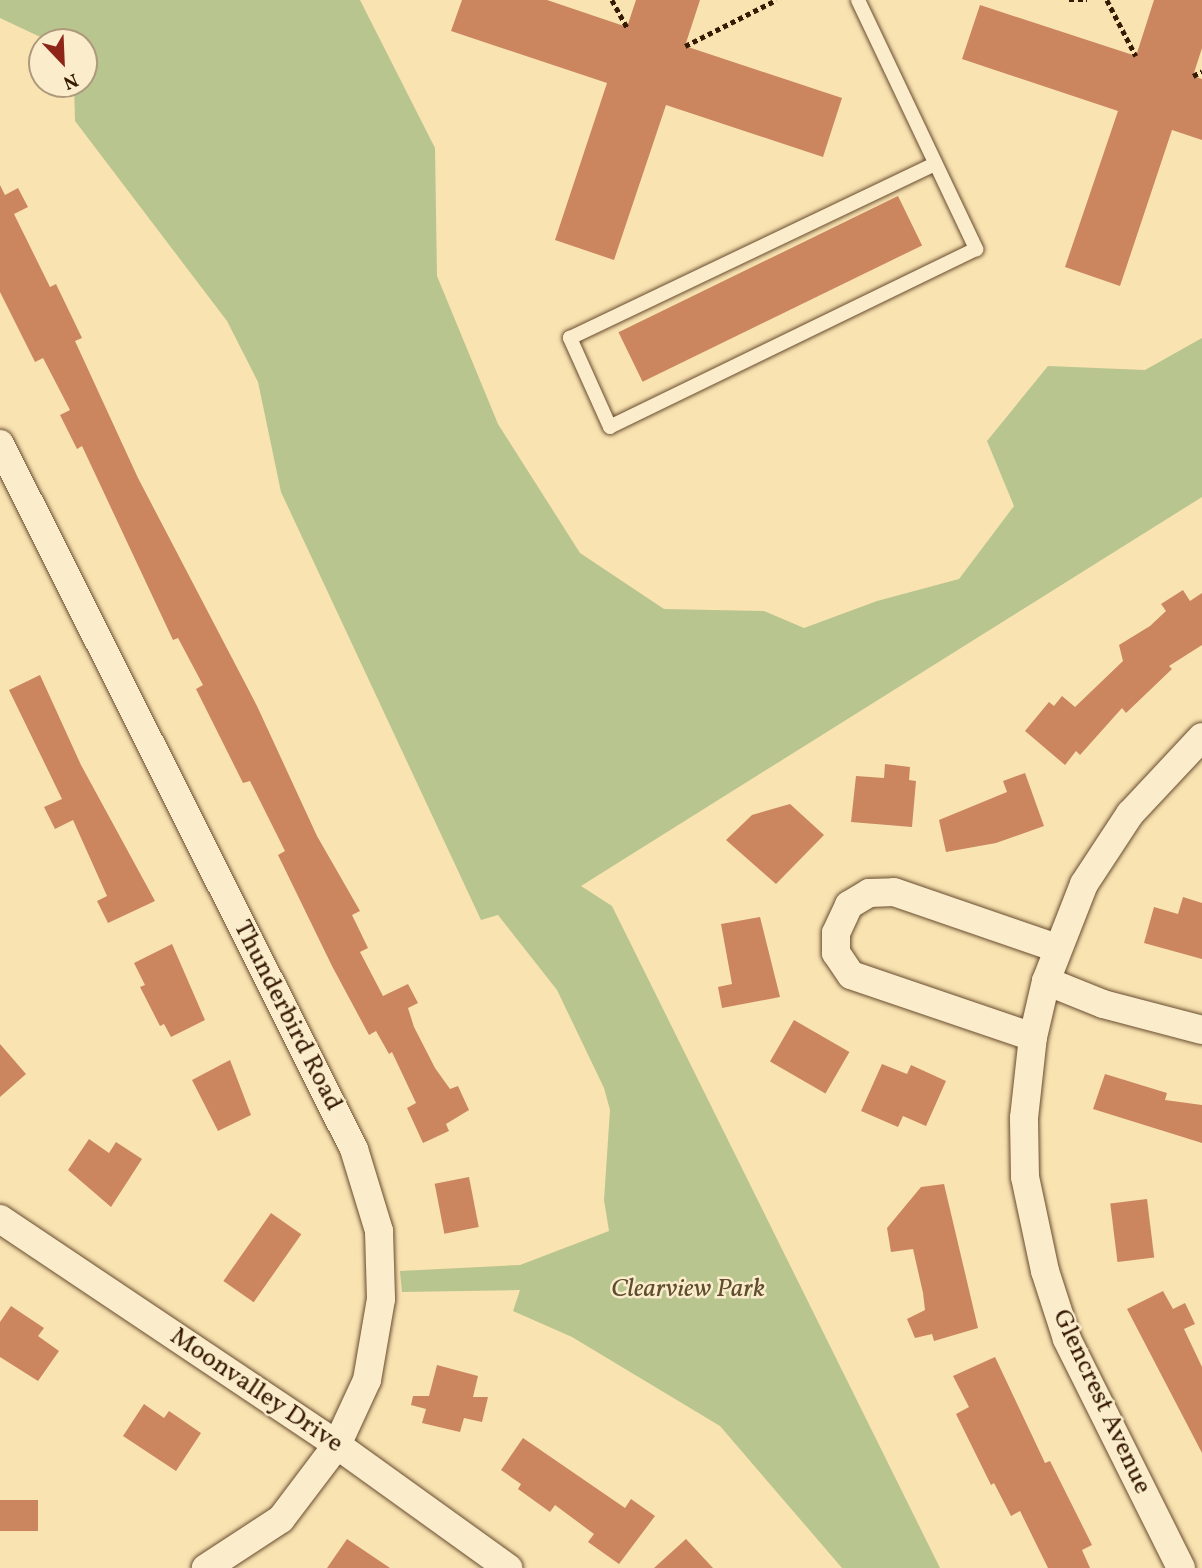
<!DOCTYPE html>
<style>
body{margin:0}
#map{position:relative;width:1202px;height:1568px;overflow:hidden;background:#f9e3b1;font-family:Vollkorn,serif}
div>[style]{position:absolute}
.green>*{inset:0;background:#b9c58f}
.building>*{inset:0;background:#cb865f;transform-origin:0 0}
.path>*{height:4.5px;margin-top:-2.25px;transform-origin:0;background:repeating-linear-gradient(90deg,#371a04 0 5px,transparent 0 8.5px)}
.roads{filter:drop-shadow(0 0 2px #684c2f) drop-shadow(0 0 2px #684c2f)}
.service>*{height:14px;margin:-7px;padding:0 7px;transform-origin:7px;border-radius:7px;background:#fbedcc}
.minor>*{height:28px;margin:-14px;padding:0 14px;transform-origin:14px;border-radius:14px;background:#fbedcc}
span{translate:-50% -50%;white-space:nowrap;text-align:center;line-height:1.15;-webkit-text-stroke:5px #fbedcc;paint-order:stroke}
.street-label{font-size:26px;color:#371a04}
.park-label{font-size:26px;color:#5e4d2e;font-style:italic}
.north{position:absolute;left:28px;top:28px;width:70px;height:70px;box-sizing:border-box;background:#fbedcc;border:2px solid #ad997c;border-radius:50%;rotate:157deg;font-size:19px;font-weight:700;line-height:28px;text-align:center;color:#371a04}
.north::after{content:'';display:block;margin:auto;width:24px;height:32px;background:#8f2418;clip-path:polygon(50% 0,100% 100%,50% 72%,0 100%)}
</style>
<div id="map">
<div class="green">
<i style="clip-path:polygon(0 0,360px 0,435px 148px,437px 276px,498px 424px,580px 553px,664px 609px,764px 611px,804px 628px,877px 601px,959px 579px,1014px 506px,987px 441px,1048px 366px,1145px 370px,1202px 338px,1202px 497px,581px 886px,612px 906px,940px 1568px,842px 1568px,720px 1426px,572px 1337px,513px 1311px,520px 1290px,402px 1292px,400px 1271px,520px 1265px,609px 1231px,604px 1200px,610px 1110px,604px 1088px,557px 990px,498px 915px,481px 920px,281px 492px,258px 382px,227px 321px,75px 121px,74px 84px,84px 84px,84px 42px,51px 42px,0 18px)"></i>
</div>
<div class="building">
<i style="clip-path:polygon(462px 0,547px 0,627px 27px,636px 0,700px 0,685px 46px,842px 98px,823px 157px,666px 105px,614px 260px,555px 240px,607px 83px,451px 31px)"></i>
<i style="clip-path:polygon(1154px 0,1202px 0,1202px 48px,1193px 76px,1202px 79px,1202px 140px,1172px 130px,1120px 286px,1065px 267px,1118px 111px,962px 59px,980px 5px,1136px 56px)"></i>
<i style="clip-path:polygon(0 185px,5px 195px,18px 188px,28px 207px,14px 214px,50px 287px,56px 284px,82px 338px,75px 341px,138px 478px,257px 706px,317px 836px,360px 911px,352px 915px,368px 948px,360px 952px,383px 996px,408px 984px,418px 1003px,408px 1008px,414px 1027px,435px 1068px,450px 1089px,458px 1086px,469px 1110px,446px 1124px,449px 1131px,423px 1143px,407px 1108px,416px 1103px,392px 1052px,389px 1054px,376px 1031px,369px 1035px,332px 966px,278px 855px,285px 851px,250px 781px,243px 783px,196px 689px,203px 685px,178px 638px,173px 640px,82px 446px,77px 449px,60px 415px,70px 410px,43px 358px,35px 362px,0 292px)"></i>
<i style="left:898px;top:196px;width:55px;height:311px;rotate:64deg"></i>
<i style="clip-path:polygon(1183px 590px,1190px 601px,1202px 593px,1202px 645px,1169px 666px,1172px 669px,1126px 713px,1122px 708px,1080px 755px,1076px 751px,1065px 765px,1025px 731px,1049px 702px,1054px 706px,1062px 696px,1075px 707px,1123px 661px,1119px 645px,1150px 626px,1166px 611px,1161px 604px)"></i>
<i style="clip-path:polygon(40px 675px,81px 765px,155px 901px,108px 923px,97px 901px,107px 896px,73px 820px,55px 829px,44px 807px,62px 799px,9px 690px)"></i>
<i style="clip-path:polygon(885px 764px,910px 767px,909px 780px,916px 781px,912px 827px,851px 822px,856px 776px,884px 778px)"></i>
<i style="clip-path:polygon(1025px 773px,1044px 826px,996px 843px,946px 852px,939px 820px,1007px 792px,1003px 781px)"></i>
<i style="clip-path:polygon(790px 804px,824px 835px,776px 884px,726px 840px,752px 815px)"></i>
<i style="clip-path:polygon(1183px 897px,1202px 903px,1202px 959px,1144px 943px,1154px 907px,1178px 914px)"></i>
<i style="clip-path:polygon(760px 917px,780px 997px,722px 1008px,718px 987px,732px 984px,721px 924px)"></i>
<i style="clip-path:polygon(172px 944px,205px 1020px,171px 1037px,164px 1024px,160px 1026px,140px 987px,145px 985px,134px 963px)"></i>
<i style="left:794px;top:1020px;width:64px;height:48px;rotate:30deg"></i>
<i style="clip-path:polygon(0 1044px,26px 1074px,0 1097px)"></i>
<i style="clip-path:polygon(230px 1060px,251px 1115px,218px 1131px,192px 1080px)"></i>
<i style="clip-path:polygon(882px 1064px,907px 1074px,911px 1065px,946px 1081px,926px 1126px,903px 1116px,898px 1127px,861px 1111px)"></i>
<i style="clip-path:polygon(1105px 1074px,1167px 1093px,1165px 1100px,1202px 1105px,1202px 1143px,1093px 1109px)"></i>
<i style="clip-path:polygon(89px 1139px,109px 1153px,116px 1142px,142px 1159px,111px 1207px,68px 1170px)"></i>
<i style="left:469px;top:1177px;width:51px;height:35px;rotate:79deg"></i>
<i style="clip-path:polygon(944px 1184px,978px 1328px,934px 1341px,932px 1334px,915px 1338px,907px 1319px,925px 1310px,923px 1293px,913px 1249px,891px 1252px,887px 1228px,921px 1187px)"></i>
<i style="left:1147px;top:1199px;width:59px;height:37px;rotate:83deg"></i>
<i style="left:271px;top:1213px;width:37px;height:83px;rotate:35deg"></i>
<i style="clip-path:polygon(1163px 1291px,1173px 1309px,1185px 1303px,1195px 1324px,1184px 1329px,1202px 1367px,1202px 1453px,1127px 1309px)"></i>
<i style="clip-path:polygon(11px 1306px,44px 1328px,38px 1336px,59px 1351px,38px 1381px,0 1357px,0 1322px)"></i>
<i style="clip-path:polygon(995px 1357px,1045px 1463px,1050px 1461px,1092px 1545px,1082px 1550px,1090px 1568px,1048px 1568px,1020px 1511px,1011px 1516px,994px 1483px,991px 1485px,956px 1414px,969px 1407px,953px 1376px)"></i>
<i style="clip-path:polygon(437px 1365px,478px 1376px,473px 1397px,488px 1397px,482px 1422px,464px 1418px,460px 1432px,422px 1423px,426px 1409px,411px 1405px,413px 1396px,429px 1396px)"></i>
<i style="clip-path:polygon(144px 1404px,164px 1418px,169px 1411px,201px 1433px,176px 1471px,123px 1436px)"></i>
<i style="clip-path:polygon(523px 1438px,625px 1508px,631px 1499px,655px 1516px,619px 1564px,588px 1542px,594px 1534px,555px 1505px,550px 1512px,518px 1489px,521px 1484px,501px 1470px)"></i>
<i style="left:38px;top:1500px;width:31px;height:38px;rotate:90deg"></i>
<i style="clip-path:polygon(347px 1539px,390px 1568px,327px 1568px)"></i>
<i style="clip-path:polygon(686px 1539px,713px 1568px,654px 1568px)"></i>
</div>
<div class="path">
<i style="left:612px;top:0;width:31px;rotate:61deg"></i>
<i style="left:1069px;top:0;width:18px"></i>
<i style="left:1107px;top:0;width:63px;rotate:62.6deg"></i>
<i style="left:685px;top:46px;width:102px;rotate:-26.8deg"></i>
<i style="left:1193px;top:76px;width:10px;rotate:-29deg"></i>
</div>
<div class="roads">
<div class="service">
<i style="left:858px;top:0;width:276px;rotate:64.6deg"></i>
<i style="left:976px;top:249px;width:407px;rotate:154.1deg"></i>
<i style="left:610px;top:427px;width:98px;rotate:-114.2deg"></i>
<i style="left:570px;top:338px;width:404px;rotate:-25.5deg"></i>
</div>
<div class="minor">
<i style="left:0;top:444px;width:789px;rotate:63.34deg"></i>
<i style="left:354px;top:1149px;width:86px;rotate:73deg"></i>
<i style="left:379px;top:1231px;width:68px;rotate:88.3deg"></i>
<i style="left:381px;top:1299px;width:82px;rotate:99.8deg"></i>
<i style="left:367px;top:1380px;width:72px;rotate:114.8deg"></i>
<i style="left:337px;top:1445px;width:93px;rotate:127.1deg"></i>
<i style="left:281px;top:1519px;width:90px;rotate:146.8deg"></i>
<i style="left:1046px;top:981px;width:61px;rotate:22deg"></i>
<i style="left:1103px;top:1004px;width:102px;rotate:14.7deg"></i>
<i style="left:1033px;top:1037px;width:192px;rotate:-161.2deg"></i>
<i style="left:851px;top:975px;width:27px;rotate:-124deg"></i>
<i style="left:836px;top:953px;width:20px;rotate:-90deg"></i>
<i style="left:836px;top:933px;width:31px;rotate:-65deg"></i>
<i style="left:849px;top:905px;width:23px;rotate:-31deg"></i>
<i style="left:869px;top:893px;width:25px;rotate:-2deg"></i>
<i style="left:894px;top:892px;width:172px;rotate:19deg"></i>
<i style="left:0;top:1219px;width:406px;rotate:33.8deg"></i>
<i style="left:337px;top:1445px;width:211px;rotate:35.7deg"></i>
<i style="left:1181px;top:1568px;width:256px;rotate:-116.5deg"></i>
<i style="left:1067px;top:1339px;width:71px;rotate:-107.9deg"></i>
<i style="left:1045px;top:1271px;width:96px;rotate:-102deg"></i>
<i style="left:1025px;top:1177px;width:59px;rotate:-91deg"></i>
<i style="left:1024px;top:1118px;width:81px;rotate:-83.7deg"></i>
<i style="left:1033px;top:1037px;width:57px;rotate:-76.9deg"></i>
<i style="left:1046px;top:981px;width:104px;rotate:-68.6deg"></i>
<i style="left:1084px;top:884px;width:84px;rotate:-56.7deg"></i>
<i style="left:1130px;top:814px;width:105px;rotate:-46.9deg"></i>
</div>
</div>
<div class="street-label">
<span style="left:287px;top:1016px;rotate:63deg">Thunderbird Road</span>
<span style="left:256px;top:1391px;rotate:34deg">Moonvalley Drive</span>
<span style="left:1101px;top:1402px;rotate:65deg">Glencrest Avenue</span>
</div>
<div class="park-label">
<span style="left:688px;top:1290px">Clearview Park</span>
</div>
<div class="north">N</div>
</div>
